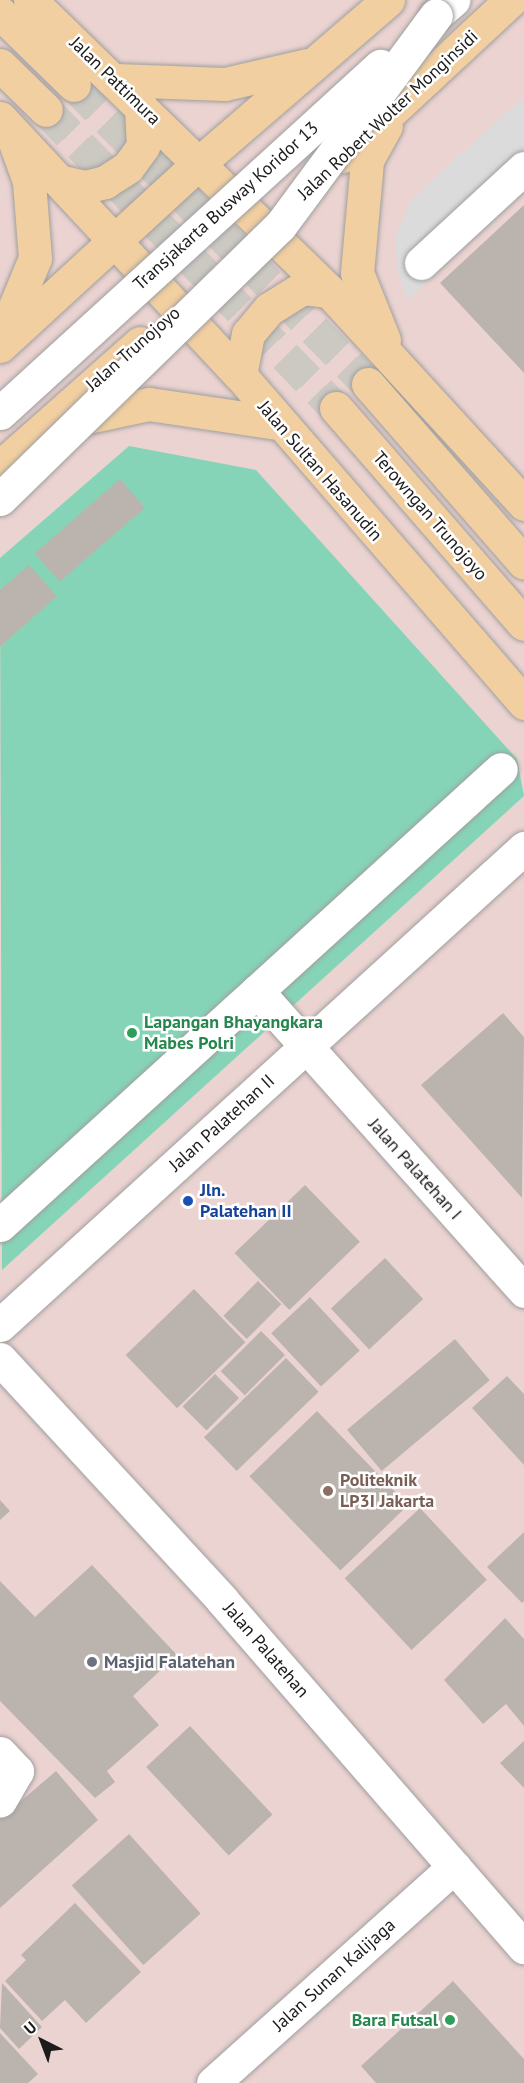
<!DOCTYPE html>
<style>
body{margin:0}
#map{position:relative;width:524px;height:2083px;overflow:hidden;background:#ebe8e1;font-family:"PT Sans",sans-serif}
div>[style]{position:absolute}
.commercial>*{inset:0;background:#ebd3d1;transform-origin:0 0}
.pitch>*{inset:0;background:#86d4b7}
.parking>*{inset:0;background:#dbdbdb}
.building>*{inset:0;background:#bbb4ae;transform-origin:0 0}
.major-tunnel>*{height:33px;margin-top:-16.5px;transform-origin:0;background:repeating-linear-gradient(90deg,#ccc9c3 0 33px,transparent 0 49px)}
.roads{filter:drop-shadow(0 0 2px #9f9f9f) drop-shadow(0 0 2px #9f9f9f)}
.minor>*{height:33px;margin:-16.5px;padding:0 16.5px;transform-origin:16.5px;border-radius:16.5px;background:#fff}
.major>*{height:33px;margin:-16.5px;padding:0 16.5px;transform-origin:16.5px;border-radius:16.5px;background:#f2cfa0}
.bridges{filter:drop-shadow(0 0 2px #9f9f9f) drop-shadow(0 0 2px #9f9f9f)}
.minor-bridge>*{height:33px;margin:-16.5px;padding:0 16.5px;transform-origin:16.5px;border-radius:16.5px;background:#fff}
.dots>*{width:16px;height:16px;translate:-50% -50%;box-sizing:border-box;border:3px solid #fff;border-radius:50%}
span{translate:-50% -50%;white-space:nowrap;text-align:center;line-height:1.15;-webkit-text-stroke:5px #fff;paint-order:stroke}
.street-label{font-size:18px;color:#1b1b1b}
.leisure-label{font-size:18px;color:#27864d;font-weight:700}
.left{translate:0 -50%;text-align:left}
.right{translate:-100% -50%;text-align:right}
.transit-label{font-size:18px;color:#164399;font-weight:700}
.education-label{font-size:18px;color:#785e54;font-weight:700}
.worship-label{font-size:18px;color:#5b616d;font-weight:700}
.north{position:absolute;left:12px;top:2011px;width:60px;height:60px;-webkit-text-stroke:4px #fff;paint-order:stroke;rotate:318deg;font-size:16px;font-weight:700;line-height:24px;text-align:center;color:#1b1b1b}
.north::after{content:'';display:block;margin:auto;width:21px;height:27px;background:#1b1b1b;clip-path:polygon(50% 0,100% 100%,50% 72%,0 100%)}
</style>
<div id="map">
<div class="commercial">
<i style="left:0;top:0;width:524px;height:2083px"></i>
</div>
<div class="pitch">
<i style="clip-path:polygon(129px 446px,256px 470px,517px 759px,524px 796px,2px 1270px,0 558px)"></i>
</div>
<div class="parking">
<i style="clip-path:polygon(524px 96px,524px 192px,408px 300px,397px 272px,396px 236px,411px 200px)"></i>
</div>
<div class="building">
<i style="clip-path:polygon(524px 205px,524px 373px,440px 283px)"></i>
<i style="left:120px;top:479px;width:38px;height:113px;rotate:49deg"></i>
<i style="clip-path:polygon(29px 565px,57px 596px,0 647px,0 590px)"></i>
<i style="clip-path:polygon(503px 1013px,524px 1037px,522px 1198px,421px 1085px)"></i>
<i style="left:305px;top:1185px;width:79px;height:98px;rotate:46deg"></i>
<i style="left:385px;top:1258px;width:56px;height:74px;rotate:47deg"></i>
<i style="left:258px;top:1281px;width:33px;height:49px;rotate:45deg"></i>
<i style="left:194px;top:1289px;width:74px;height:95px;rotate:46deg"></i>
<i style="left:310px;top:1297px;width:73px;height:53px;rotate:47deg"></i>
<i style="left:261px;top:1331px;width:34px;height:57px;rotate:45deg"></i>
<i style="left:455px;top:1339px;width:54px;height:141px;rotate:50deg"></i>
<i style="left:286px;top:1358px;width:47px;height:114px;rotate:46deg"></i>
<i style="left:215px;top:1374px;width:34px;height:46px;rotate:45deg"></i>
<i style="clip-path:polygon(507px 1376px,524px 1394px,524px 1465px,472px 1408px)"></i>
<i style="left:317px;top:1411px;width:131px;height:94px;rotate:46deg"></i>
<i style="clip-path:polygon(0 1500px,10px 1511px,0 1520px)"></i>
<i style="left:420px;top:1508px;width:98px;height:103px;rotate:47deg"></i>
<i style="clip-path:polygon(524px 1532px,524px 1601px,522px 1603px,487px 1567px)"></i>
<i style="clip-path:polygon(92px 1565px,177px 1655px,133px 1696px,159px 1725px,107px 1771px,115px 1782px,95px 1798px,0 1701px,0 1581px,35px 1617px)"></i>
<i style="clip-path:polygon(505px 1618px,524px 1639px,524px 1726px,506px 1704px,483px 1724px,444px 1680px)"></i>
<i style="left:190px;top:1726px;width:121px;height:60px;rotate:47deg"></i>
<i style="clip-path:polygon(524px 1741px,524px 1788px,500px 1763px)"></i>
<i style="clip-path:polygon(56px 1771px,98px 1820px,0 1908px,0 1819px)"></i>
<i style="left:129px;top:1834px;width:107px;height:77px;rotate:48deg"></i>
<i style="clip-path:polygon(75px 1903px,141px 1972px,86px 2023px,65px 2000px,42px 2021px,5px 1981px,26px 1960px,21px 1955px)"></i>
<i style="clip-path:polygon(453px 1981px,524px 2059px,524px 2083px,376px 2083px,361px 2066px)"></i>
<i style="clip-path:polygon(2px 1983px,42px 2027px,19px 2049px,0 2028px)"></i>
<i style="clip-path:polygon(0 2033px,38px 2074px,28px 2083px,0 2083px)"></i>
</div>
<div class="major-tunnel">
<i style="left:74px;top:85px;width:419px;rotate:45.5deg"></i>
<i style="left:46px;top:110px;width:416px;rotate:45.8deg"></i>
</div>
<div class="roads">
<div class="minor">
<i style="left:436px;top:15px;width:23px;rotate:-41deg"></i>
<i style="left:421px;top:263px;width:140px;rotate:-42.7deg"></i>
<i style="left:257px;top:991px;width:402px;rotate:48.3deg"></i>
<i style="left:0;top:1225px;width:677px;rotate:-42.31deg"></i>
<i style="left:0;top:1325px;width:709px;rotate:-42.31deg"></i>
<i style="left:0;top:1359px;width:328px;rotate:47.3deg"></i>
<i style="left:222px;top:1600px;width:460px;rotate:49deg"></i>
<i style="left:0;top:1753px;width:25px;rotate:47deg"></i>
<i style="left:17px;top:1771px;width:34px;rotate:120deg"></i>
<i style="left:213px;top:2083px;width:324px;rotate:-41.9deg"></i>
</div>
<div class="major">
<i style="left:30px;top:0;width:417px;rotate:44.2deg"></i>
<i style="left:329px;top:291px;width:289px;rotate:47.5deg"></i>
<i style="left:0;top:13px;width:103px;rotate:44.2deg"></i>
<i style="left:0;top:65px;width:64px;rotate:44.4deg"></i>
<i style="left:116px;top:80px;width:109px;rotate:2.1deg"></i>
<i style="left:225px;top:84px;width:84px;rotate:-13deg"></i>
<i style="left:0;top:118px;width:352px;rotate:47deg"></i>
<i style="left:240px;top:375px;width:434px;rotate:49.1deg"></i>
<i style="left:343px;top:156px;width:229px;rotate:-42.9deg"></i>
<i style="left:63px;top:182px;width:23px;rotate:13deg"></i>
<i style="left:85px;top:187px;width:21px;rotate:-14deg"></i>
<i style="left:105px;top:182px;width:27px;rotate:-33deg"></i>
<i style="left:128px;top:167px;width:26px;rotate:-54deg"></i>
<i style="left:143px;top:146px;width:38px;rotate:-93deg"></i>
<i style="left:4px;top:333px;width:81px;rotate:-67.5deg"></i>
<i style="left:35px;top:258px;width:77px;rotate:-94.5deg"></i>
<i style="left:29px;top:181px;width:47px;rotate:-110deg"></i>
<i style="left:384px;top:340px;width:72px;rotate:-111.9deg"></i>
<i style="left:357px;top:273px;width:113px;rotate:-84.9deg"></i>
<i style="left:367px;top:160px;width:39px;rotate:-61deg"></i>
<i style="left:0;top:346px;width:269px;rotate:-42.6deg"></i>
<i style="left:198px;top:164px;width:251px;rotate:-40.8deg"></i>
<i style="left:240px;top:375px;width:42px;rotate:-79deg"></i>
<i style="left:248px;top:334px;width:33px;rotate:-50deg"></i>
<i style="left:269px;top:309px;width:40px;rotate:-32deg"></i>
<i style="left:303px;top:288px;width:26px;rotate:7deg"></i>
<i style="left:368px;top:384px;width:237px;rotate:48.9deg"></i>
<i style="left:336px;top:408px;width:286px;rotate:49deg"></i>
<i style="left:73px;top:420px;width:78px;rotate:-11.9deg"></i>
<i style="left:149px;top:404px;width:130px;rotate:8.4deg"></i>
<i style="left:0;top:467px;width:187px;rotate:-41.5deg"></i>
</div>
</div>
<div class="bridges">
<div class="minor-bridge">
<i style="left:0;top:413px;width:515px;rotate:-42.4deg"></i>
<i style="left:0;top:499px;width:391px;rotate:-44.3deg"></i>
<i style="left:280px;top:226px;width:262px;rotate:-53.5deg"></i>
</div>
</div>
<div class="dots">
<i style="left:132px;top:1033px;background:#2e9e5b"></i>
<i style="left:188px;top:1201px;background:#1a4fb4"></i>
<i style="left:328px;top:1491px;background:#8d6e63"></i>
<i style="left:92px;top:1662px;background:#6b7280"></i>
<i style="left:450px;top:2020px;background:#2e9e5b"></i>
</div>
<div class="street-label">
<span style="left:115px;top:81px;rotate:44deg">Jalan Pattimura</span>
<span style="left:388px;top:115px;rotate:-43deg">Jalan Robert Wolter Monginsidi</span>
<span style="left:226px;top:206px;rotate:-42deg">Transjakarta Busway Koridor 13</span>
<span style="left:133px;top:349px;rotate:-41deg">Jalan Trunojoyo</span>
<span style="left:320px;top:471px;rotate:49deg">Jalan Sultan Hasanudin</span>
<span style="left:430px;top:516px;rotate:49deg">Terowngan Trunojoyo</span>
<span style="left:222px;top:1123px;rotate:-42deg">Jalan Palatehan II</span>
<span style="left:415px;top:1169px;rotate:48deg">Jalan Palatehan I</span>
<span style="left:266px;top:1650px;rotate:49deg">Jalan Palatehan</span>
<span style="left:334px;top:1975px;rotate:-42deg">Jalan Sunan Kalijaga</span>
</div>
<div class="leisure-label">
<span class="left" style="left:144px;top:1033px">Lapangan Bhayangkara<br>Mabes Polri</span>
<span class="right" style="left:438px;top:2020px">Bara Futsal</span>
</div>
<div class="transit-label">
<span class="left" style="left:200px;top:1201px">Jln.<br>Palatehan II</span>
</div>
<div class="education-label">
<span class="left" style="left:340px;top:1491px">Politeknik<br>LP3I Jakarta</span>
</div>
<div class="worship-label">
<span class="left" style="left:104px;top:1662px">Masjid Falatehan</span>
</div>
<div class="north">U</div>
</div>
